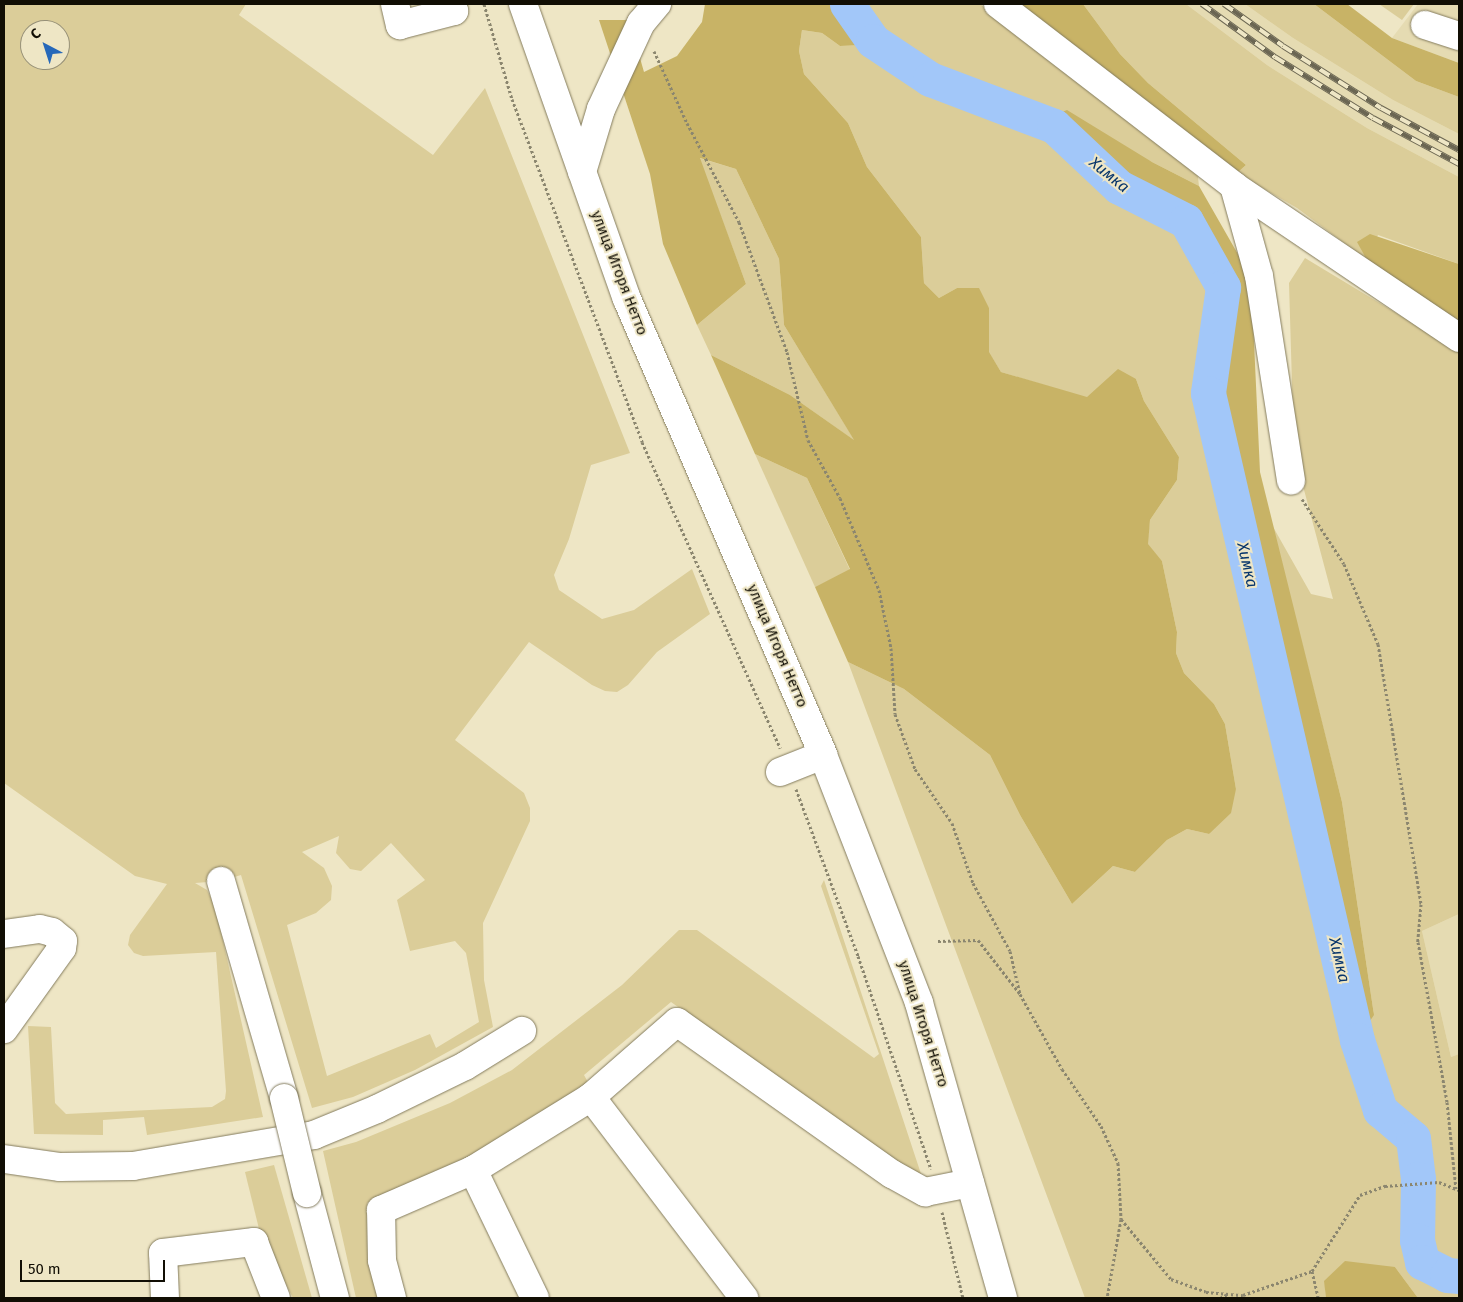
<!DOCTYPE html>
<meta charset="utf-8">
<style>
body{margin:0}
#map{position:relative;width:1463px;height:1302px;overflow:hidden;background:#eee6c5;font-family:"Fira Sans",sans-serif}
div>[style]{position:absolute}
.built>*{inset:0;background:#e5dbb2}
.green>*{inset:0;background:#dbcd99}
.forest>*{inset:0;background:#c8b366}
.river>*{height:35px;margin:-17.5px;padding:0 17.5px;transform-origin:17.5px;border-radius:17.5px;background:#a2c7f9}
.path>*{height:3px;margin-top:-1.5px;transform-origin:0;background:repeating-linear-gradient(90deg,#8b866f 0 2.5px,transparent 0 5px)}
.roads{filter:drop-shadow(0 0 1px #847c5e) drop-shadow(0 0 1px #847c5e)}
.minor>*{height:28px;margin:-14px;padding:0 14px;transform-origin:14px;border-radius:14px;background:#fff}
.rail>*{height:5.5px;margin-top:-2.75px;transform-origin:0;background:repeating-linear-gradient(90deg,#eee6c5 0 11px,#6b6653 0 22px);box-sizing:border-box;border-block:1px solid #6b6653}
.bridges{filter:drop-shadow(0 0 1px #847c5e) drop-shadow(0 0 1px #847c5e)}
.minor-bridge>*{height:28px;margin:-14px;padding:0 14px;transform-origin:14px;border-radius:14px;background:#fff}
span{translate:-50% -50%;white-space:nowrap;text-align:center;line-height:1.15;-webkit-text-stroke:4px #eee6c5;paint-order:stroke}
.street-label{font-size:15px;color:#110e04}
.water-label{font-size:16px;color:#07356b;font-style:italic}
.frame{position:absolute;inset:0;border:5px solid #110e04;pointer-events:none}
.north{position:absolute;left:20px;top:20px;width:50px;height:50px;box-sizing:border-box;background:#eee6c5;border:1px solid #969078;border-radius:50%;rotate:320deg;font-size:14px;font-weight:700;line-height:20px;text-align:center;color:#110e04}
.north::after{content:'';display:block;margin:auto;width:18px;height:22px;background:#2668b9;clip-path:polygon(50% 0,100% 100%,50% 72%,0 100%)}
.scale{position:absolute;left:20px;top:1260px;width:145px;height:22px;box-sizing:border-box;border:2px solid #110e04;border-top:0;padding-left:6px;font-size:15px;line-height:18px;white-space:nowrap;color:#110e04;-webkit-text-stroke:4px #eee6c5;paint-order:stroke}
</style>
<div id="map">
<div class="built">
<i style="clip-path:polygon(1186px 4px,1245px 4px,1293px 38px,1393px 100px,1459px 134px,1459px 177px,1367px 128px,1267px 65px)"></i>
<i style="clip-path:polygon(1418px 4px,1459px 4px,1459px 63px,1392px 38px)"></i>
<i style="clip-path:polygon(1459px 914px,1459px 1054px,1451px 1057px,1422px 931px)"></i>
</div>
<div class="green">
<i style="clip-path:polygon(evenodd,4px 4px,246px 4px,239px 15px,433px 155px,485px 88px,630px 453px,591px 465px,569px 539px,554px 575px,559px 590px,602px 619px,634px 610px,692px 569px,710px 614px,657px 652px,628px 685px,617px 692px,605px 691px,592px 685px,529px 642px,455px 740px,524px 793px,530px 808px,530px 821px,483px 923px,484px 980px,493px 1027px,415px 1070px,353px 1097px,312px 1108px,241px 875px,221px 881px,195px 883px,207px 890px,215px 906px,263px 1117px,147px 1135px,144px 1117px,103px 1120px,103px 1135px,34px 1134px,28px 1026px,51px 1027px,55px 1103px,66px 1114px,212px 1107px,225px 1099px,226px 1091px,216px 952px,143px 956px,134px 953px,128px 945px,130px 935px,167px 884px,135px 876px,4px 783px,4px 4px,30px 30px,60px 30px,60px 60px,30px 60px,30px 30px,4px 4px,339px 836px,336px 853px,350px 869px,361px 871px,391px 843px,425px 880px,397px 900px,410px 951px,455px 941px,466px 953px,479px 1022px,436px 1048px,430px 1034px,327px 1076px,287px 925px,316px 913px,331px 900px,332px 886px,324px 868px,302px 852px,339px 836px)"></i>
<i style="clip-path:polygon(841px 4px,980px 4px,1197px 169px,1199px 186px,1152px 162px,1041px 121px,1054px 126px,1119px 187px,1186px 221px,1223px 287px,1208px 393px,1374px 1015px,1342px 802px,1272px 525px,1311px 594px,1333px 599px,1294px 452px,1289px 283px,1305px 258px,1459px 351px,1459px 914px,1422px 931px,1451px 1057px,1459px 1054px,1459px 1298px,1418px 1298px,1395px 1267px,1325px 1281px,1326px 1298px,1085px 1298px,848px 662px,904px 689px,990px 755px,1020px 815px,1072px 904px,1113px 866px,1135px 872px,1167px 840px,1187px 829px,1209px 834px,1236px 789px,1225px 724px,1214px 704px,1184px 673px,1176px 653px,1177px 632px,1162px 561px,1147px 544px,1150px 520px,1177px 480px,1179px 457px,1144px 401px,1136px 379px,1087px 398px,1001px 372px,989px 353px,989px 308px,957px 288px,939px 298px,924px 283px,921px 237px,867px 167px,848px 123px,804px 74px,799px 51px,802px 30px,822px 33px,840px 46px,862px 45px,837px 10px)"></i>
<i style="clip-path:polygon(1083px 4px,1186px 4px,1267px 65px,1367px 128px,1459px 177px,1459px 264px,1378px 235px,1367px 260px,1297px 208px,1237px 173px,1246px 165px,1148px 83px,1120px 54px)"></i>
<i style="clip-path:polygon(1245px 4px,1314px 4px,1416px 81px,1459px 97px,1459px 134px,1393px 100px,1293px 38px)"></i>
<i style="clip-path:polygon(1379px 4px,1414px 4px,1402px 20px)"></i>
<i style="clip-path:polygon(699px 158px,736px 169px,779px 259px,784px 325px,855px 441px,790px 395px,711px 355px,697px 325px,746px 284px)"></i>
<i style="clip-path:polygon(755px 454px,807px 478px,850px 570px,815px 587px)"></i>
<i style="clip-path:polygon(824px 880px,923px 1180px,671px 1002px,584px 1075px,590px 1086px,470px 1159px,367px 1203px,372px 1273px,379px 1298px,356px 1298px,323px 1151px,356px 1142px,450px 1103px,512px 1070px,622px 985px,679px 930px,697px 930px,874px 1058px,879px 1054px,821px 886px)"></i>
<i style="clip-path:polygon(274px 1165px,312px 1298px,293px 1298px,260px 1233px,245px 1172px)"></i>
</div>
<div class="forest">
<i style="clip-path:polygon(705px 4px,841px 4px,837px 10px,862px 45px,840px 46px,822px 33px,802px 30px,799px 51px,804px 74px,848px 123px,867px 167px,921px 237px,924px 283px,939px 298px,957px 288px,979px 288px,989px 308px,989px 352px,1001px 372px,1087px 397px,1118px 369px,1136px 379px,1144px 401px,1179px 457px,1177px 480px,1150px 520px,1148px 544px,1162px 561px,1177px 632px,1176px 653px,1184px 673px,1214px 704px,1225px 724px,1236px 789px,1231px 813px,1209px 834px,1187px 829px,1167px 840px,1135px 872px,1113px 866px,1072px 904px,1020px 815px,990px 755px,904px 689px,848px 662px,815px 587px,850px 569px,807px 478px,755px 454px,711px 355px,790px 395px,854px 440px,784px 325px,779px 259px,736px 169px,700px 158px,746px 284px,697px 325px,663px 244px,650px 174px,599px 20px,629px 20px,644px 72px,677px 56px,702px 22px)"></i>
<i style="clip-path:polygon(1003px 4px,1083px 4px,1120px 54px,1148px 83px,1246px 165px,1237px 173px)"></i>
<i style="clip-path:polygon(1314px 4px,1347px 4px,1392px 38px,1459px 63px,1459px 97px,1416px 81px)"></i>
<i style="clip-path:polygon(1067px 110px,1152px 162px,1199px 186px,1251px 277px,1260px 472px,1342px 802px,1374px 1015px,1357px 1040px,1208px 393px,1223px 287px,1186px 221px,1119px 187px,1054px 126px,1040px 121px)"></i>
<i style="clip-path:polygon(1370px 234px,1459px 264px,1459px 321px,1367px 260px,1357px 242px)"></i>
<i style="clip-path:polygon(1345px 1261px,1395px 1267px,1418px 1298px,1326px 1298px,1324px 1281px)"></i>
</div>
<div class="river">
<i style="left:847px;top:4px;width:45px;rotate:54.9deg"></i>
<i style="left:873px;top:41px;width:69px;rotate:33.7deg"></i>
<i style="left:930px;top:79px;width:133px;rotate:20.8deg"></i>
<i style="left:1054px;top:126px;width:89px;rotate:43.2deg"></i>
<i style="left:1119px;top:187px;width:75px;rotate:26.9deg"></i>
<i style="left:1186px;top:221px;width:76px;rotate:60.7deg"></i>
<i style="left:1223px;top:287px;width:107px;rotate:98.1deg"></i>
<i style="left:1208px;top:393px;width:664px;rotate:77.03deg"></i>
<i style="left:1357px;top:1040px;width:74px;rotate:71.8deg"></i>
<i style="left:1380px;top:1110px;width:43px;rotate:40.3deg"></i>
<i style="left:1413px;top:1138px;width:41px;rotate:83deg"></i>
<i style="left:1418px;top:1179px;width:61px;rotate:90.9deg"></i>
<i style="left:1417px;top:1240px;width:23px;rotate:77deg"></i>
<i style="left:1422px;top:1262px;width:28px;rotate:27deg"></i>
<i style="left:1447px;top:1275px;width:12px;rotate:5deg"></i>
</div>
<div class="path">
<i style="left:484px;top:4px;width:99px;rotate:73.6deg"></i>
<i style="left:512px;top:99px;width:367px;rotate:69.2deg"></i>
<i style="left:642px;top:442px;width:336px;rotate:65.7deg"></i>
<i style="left:654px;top:51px;width:79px;rotate:65.4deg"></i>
<i style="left:687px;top:123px;width:112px;rotate:62.3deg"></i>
<i style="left:739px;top:222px;width:139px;rotate:69.7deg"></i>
<i style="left:787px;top:352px;width:90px;rotate:76.6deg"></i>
<i style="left:808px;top:440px;width:66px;rotate:61.1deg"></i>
<i style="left:840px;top:498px;width:100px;rotate:67deg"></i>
<i style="left:879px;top:590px;width:59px;rotate:78.3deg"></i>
<i style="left:891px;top:648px;width:66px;rotate:86.5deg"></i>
<i style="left:895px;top:714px;width:59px;rotate:70deg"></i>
<i style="left:915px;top:769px;width:65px;rotate:55.6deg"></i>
<i style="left:952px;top:823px;width:64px;rotate:70.7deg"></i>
<i style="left:973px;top:883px;width:77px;rotate:61.4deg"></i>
<i style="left:1010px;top:951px;width:44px;rotate:76.9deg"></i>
<i style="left:1302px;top:499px;width:77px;rotate:57.1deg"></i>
<i style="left:1344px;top:564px;width:87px;rotate:67deg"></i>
<i style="left:1378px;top:644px;width:264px;rotate:80.6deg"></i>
<i style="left:1421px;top:904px;width:38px;rotate:95deg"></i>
<i style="left:1418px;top:942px;width:163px;rotate:79.7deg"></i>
<i style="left:1447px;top:1102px;width:87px;rotate:84.1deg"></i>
<i style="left:796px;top:789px;width:178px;rotate:69.6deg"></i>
<i style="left:858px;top:956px;width:225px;rotate:71.1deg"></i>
<i style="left:938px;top:941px;width:40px;rotate:-1.4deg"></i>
<i style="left:978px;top:940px;width:68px;rotate:52.1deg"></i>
<i style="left:1020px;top:994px;width:86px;rotate:60.8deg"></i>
<i style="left:1062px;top:1069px;width:69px;rotate:55.6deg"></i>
<i style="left:1101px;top:1126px;width:41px;rotate:65.3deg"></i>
<i style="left:1118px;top:1163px;width:56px;rotate:86.9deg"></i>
<i style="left:1121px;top:1219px;width:80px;rotate:100deg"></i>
<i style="left:942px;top:1212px;width:89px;rotate:76.3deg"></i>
<i style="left:1121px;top:1219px;width:78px;rotate:50.2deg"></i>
<i style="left:1171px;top:1279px;width:37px;rotate:20deg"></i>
<i style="left:1206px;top:1292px;width:37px;rotate:5deg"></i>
<i style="left:1243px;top:1295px;width:73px;rotate:-19.2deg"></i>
<i style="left:1312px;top:1271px;width:90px;rotate:-57.7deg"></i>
<i style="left:1360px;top:1195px;width:27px;rotate:-20deg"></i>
<i style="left:1385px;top:1186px;width:54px;rotate:-4.2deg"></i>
<i style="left:1439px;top:1182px;width:22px;rotate:22deg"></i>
<i style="left:1312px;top:1271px;width:28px;rotate:77deg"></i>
<i style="left:1220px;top:1298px;width:9px;rotate:-27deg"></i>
</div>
<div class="roads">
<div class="minor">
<i style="left:395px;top:4px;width:22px;rotate:77deg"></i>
<i style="left:400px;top:25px;width:56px;rotate:-14.5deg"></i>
<i style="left:454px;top:11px;width:7px;rotate:-106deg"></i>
<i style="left:523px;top:4px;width:313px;rotate:70.6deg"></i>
<i style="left:627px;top:299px;width:496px;rotate:66.7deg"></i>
<i style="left:823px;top:755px;width:266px;rotate:68.8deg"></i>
<i style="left:919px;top:1003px;width:307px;rotate:74.1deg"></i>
<i style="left:998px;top:4px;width:298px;rotate:37.6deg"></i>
<i style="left:1234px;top:186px;width:272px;rotate:34deg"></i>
<i style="left:1425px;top:25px;width:36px;rotate:18deg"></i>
<i style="left:582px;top:172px;width:66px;rotate:-73.2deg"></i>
<i style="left:601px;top:109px;width:95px;rotate:-65.1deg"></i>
<i style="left:641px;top:23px;width:25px;rotate:-50deg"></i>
<i style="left:1234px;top:186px;width:93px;rotate:74.5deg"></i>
<i style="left:1259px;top:276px;width:207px;rotate:81.1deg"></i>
<i style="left:780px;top:772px;width:46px;rotate:-21.6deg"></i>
<i style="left:221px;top:881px;width:226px;rotate:73.8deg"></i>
<i style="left:4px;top:934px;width:36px;rotate:-8deg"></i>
<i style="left:40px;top:929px;width:12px;rotate:14deg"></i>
<i style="left:52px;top:932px;width:14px;rotate:39deg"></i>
<i style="left:63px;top:941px;width:7px;rotate:98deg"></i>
<i style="left:62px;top:948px;width:100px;rotate:125.6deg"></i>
<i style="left:591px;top:1097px;width:253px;rotate:52.7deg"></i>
<i style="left:4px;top:1159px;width:57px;rotate:8.1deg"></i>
<i style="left:60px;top:1167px;width:73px;rotate:-0.8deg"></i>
<i style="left:133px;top:1166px;width:184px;rotate:-9.7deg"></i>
<i style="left:314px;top:1135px;width:68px;rotate:-22.4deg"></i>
<i style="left:377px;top:1109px;width:98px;rotate:-26deg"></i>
<i style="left:465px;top:1066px;width:67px;rotate:-31.6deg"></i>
<i style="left:473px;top:1170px;width:142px;rotate:64.2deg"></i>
<i style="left:307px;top:1193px;width:109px;rotate:75.1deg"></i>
<i style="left:165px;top:1298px;width:45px;rotate:-92.5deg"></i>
<i style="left:163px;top:1253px;width:92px;rotate:-6.9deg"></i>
<i style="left:254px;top:1242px;width:60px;rotate:68.6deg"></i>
<i style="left:392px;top:1298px;width:39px;rotate:-105deg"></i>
<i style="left:382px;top:1260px;width:50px;rotate:-91.1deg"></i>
<i style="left:381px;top:1210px;width:100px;rotate:-23.5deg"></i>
<i style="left:473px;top:1170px;width:139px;rotate:-31.7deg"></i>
<i style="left:591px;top:1097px;width:114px;rotate:-41.1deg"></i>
<i style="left:677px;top:1022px;width:263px;rotate:35.3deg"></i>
<i style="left:892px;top:1174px;width:38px;rotate:29deg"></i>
<i style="left:925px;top:1192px;width:46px;rotate:-11.3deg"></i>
</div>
</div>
<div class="rail">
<i style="left:1202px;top:4px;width:90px;rotate:36deg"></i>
<i style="left:1275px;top:57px;width:115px;rotate:31.9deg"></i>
<i style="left:1373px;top:118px;width:98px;rotate:28.1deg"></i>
<i style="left:1224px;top:4px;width:72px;rotate:35.4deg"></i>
<i style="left:1283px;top:46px;width:116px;rotate:32.3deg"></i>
<i style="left:1381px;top:108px;width:89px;rotate:28.3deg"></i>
</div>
<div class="bridges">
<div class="minor-bridge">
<i style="left:284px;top:1098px;width:98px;rotate:76.4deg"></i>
</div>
</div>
<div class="street-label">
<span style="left:619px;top:273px;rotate:69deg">улица Игоря Нетто</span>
<span style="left:777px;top:646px;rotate:67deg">улица Игоря Нетто</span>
<span style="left:923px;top:1024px;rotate:72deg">улица Игоря Нетто</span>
</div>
<div class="water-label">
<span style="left:1109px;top:175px;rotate:39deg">Химка</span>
<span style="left:1247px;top:565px;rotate:77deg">Химка</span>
<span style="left:1339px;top:960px;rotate:77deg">Химка</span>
</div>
<div class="frame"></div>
<div class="north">С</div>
<div class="scale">50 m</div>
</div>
